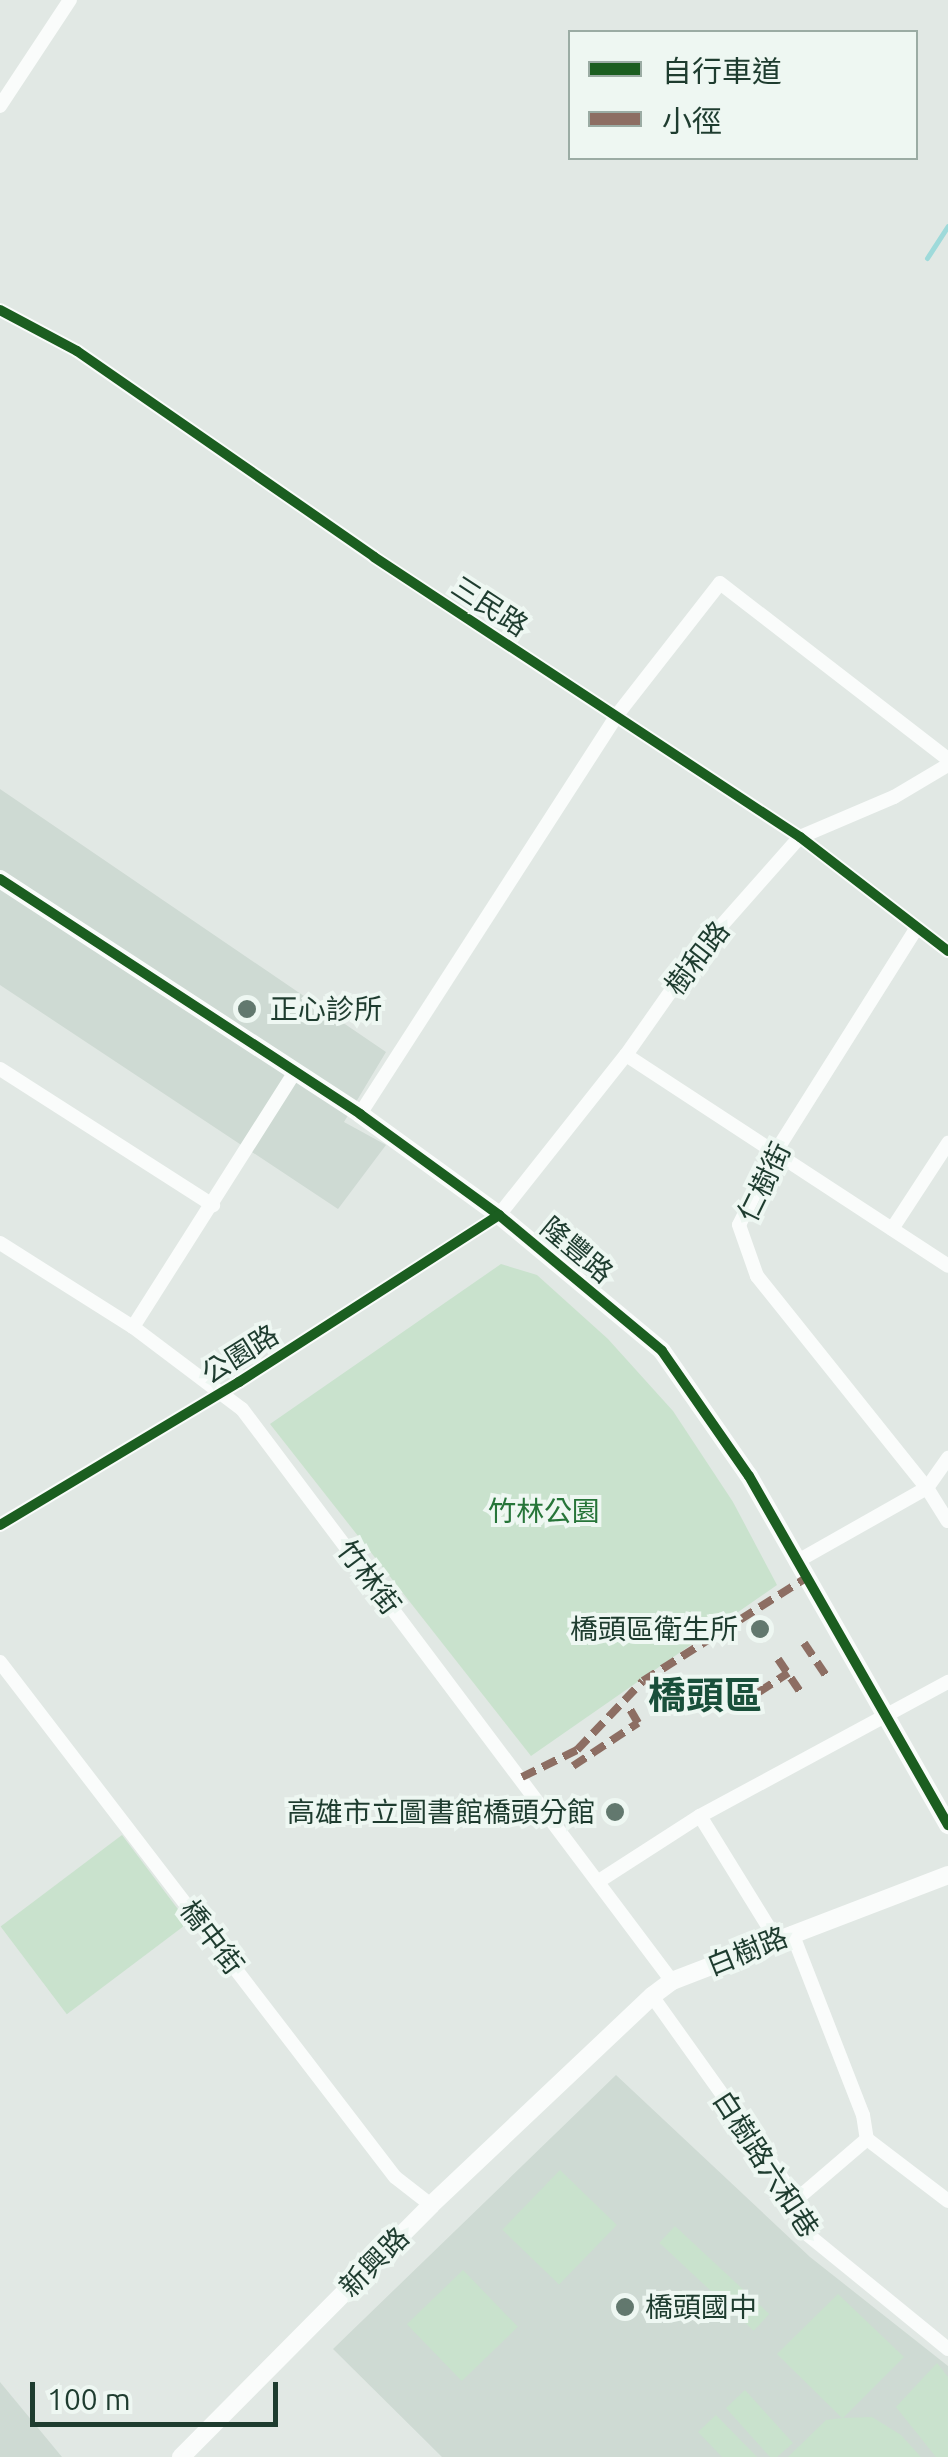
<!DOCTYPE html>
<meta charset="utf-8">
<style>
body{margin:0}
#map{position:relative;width:948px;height:2457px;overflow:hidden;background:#e1e8e4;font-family:Ubuntu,"Noto Sans TC",sans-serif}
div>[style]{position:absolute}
.built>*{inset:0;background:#cedad3}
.green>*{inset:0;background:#c9e2cd;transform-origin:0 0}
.stream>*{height:5px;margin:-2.5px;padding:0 2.5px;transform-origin:2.5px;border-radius:2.5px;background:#9edada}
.minor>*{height:14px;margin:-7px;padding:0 7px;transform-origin:7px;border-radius:7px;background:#fafcfb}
.tertiary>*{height:18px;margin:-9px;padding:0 9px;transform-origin:9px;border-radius:9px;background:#fafcfb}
.quiet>*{height:8px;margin-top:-4px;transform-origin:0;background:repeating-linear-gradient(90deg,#8d6e63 0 15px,transparent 0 23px)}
.cycleway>*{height:10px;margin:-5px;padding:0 5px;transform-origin:5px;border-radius:5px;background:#1b5e20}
.dots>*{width:28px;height:28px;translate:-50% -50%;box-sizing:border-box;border:5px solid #eef7f2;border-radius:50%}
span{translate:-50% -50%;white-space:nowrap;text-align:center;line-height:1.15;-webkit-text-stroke:8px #eef7f2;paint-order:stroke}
.street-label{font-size:28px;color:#1e3c2f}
.poi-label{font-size:28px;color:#1e3c2f}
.left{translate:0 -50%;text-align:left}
.right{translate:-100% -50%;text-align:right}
.park-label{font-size:28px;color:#267539}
.district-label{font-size:38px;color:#194f3a;font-weight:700}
.legend{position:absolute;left:568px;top:30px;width:350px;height:130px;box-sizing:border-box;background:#eef7f2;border:2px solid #9baca4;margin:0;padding:12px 18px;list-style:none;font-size:30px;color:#1e3c2f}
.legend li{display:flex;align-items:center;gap:20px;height:50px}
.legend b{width:50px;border:2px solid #9baca4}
.scale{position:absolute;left:30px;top:2382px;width:248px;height:45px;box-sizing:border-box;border:5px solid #1e3c2f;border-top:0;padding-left:12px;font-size:30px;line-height:35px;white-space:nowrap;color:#1e3c2f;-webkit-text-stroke:8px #eef7f2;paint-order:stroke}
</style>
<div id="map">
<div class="built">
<i style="clip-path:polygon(0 789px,386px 1052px,344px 1122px,386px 1145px,338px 1209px,0 985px)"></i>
<i style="clip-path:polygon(616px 2075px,810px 2257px,948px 2366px,948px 2457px,442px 2457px,333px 2349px)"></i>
<i style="clip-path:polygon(0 2382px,62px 2457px,0 2457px)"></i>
</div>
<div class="green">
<i style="clip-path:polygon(501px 1264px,537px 1275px,608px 1339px,673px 1411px,733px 1502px,777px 1585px,531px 1756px,270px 1424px)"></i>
<i style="left:122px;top:1835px;width:110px;height:152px;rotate:53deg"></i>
<i style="left:560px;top:2170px;width:79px;height:83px;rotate:44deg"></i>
<i style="left:675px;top:2226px;width:129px;height:23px;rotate:43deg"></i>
<i style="left:463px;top:2270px;width:79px;height:78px;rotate:46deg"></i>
<i style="clip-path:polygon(838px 2294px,904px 2357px,843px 2418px,872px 2417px,901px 2435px,921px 2457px,788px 2457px,826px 2420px,842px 2418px,777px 2354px)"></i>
<i style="clip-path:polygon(937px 2363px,948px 2377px,948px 2457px,936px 2457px,896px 2407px)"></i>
<i style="clip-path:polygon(745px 2390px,793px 2443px,777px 2457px,770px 2457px,726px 2408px)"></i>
<i style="clip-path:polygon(716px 2415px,757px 2457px,722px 2457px,698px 2432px)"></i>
</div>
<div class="stream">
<i style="left:927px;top:258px;width:38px;rotate:-57deg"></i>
</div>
<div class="minor">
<i style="left:0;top:106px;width:127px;rotate:-56.6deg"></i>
<i style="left:0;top:310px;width:87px;rotate:28deg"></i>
<i style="left:77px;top:351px;width:361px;rotate:34.7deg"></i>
<i style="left:374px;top:557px;width:510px;rotate:33.32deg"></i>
<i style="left:800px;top:837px;width:187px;rotate:37.6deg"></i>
<i style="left:916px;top:929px;width:265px;rotate:122.2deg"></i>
<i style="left:775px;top:1153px;width:80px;rotate:116.6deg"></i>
<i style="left:739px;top:1225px;width:54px;rotate:70.6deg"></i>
<i style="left:757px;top:1276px;width:272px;rotate:51.3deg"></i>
<i style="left:927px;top:1488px;width:39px;rotate:58deg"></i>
<i style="left:626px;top:1055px;width:385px;rotate:33.2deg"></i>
<i style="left:0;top:1069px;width:253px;rotate:32.6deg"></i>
<i style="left:360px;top:1114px;width:475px;rotate:-57.2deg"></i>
<i style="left:617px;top:715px;width:167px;rotate:-52deg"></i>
<i style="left:720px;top:583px;width:288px;rotate:37.7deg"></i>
<i style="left:892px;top:1229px;width:103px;rotate:-56.9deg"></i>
<i style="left:0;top:1243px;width:157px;rotate:32.3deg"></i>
<i style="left:133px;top:1327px;width:136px;rotate:37deg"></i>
<i style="left:242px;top:1409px;width:716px;rotate:53.07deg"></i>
<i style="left:133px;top:1327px;width:302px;rotate:-57.6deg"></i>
<i style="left:0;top:1525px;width:279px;rotate:-30.9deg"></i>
<i style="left:239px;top:1382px;width:309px;rotate:-32.7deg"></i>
<i style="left:499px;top:1215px;width:204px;rotate:-51.6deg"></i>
<i style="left:626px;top:1055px;width:127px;rotate:-54.9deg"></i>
<i style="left:699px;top:951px;width:152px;rotate:-48.5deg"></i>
<i style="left:800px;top:837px;width:102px;rotate:-23.1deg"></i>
<i style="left:894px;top:797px;width:63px;rotate:-30.7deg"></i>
<i style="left:796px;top:1562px;width:150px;rotate:-29.5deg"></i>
<i style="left:927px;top:1488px;width:37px;rotate:-55deg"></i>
<i style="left:0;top:1662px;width:649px;rotate:52.51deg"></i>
<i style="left:395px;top:2177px;width:46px;rotate:37.9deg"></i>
<i style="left:700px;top:1816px;width:145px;rotate:58.3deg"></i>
<i style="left:599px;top:1881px;width:120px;rotate:-32.8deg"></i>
<i style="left:700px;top:1816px;width:282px;rotate:-28.4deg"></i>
<i style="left:792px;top:1933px;width:195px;rotate:68.7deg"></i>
<i style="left:863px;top:2115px;width:24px;rotate:81deg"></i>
<i style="left:867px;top:2139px;width:102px;rotate:37.4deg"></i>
<i style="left:652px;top:1996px;width:249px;rotate:54.5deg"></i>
<i style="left:797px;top:2199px;width:36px;rotate:74deg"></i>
<i style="left:807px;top:2234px;width:182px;rotate:39.2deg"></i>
<i style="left:797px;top:2199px;width:92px;rotate:-40.6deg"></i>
</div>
<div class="tertiary">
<i style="left:0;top:879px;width:430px;rotate:33.1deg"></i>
<i style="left:360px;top:1114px;width:172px;rotate:36deg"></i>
<i style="left:499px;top:1215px;width:212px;rotate:39.8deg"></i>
<i style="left:662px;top:1351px;width:152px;rotate:55.2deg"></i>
<i style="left:749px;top:1476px;width:402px;rotate:60.3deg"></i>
<i style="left:181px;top:2457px;width:355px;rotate:-45.2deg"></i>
<i style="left:431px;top:2205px;width:304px;rotate:-43.4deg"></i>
<i style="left:652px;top:1996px;width:25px;rotate:-37deg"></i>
<i style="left:672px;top:1981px;width:296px;rotate:-21deg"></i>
</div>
<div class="quiet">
<i style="left:804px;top:1643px;width:45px;rotate:56deg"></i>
<i style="left:778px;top:1659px;width:45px;rotate:56deg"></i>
<i style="left:759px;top:1692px;width:35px;rotate:-33deg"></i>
<i style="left:573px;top:1766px;width:78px;rotate:-33.5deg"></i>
<i style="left:638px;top:1723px;width:22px;rotate:-120deg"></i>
<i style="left:522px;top:1777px;width:61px;rotate:-26.1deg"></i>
<i style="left:577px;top:1750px;width:95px;rotate:-46.3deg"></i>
<i style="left:643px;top:1681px;width:193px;rotate:-32.3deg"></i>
</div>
<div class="cycleway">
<i style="left:0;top:310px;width:87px;rotate:28deg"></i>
<i style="left:77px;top:351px;width:361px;rotate:34.7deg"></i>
<i style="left:374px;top:557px;width:510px;rotate:33.32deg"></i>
<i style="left:800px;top:837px;width:187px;rotate:37.6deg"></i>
<i style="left:0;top:879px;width:430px;rotate:33.1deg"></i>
<i style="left:360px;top:1114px;width:172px;rotate:36deg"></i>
<i style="left:499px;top:1215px;width:212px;rotate:39.8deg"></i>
<i style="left:662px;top:1351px;width:152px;rotate:55.2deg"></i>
<i style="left:749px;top:1476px;width:402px;rotate:60.3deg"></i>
<i style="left:0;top:1525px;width:279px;rotate:-30.9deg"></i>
<i style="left:239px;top:1382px;width:309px;rotate:-32.7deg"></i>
</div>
<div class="dots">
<i style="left:247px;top:1009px;background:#62786e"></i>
<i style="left:760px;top:1629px;background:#62786e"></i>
<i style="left:615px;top:1812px;background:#62786e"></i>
<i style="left:625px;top:2307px;background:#62786e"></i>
</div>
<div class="street-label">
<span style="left:490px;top:606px;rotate:33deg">三民路</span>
<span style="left:697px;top:958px;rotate:-52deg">樹和路</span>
<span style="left:764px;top:1182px;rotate:-64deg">仁樹街</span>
<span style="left:577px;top:1250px;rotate:40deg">隆豐路</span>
<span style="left:240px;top:1354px;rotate:-32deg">公園路</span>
<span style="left:369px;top:1577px;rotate:53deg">竹林街</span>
<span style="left:212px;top:1937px;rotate:53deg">橋中街</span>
<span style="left:747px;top:1951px;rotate:-22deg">白樹路</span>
<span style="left:766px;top:2164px;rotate:57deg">白樹路六和巷</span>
<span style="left:374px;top:2262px;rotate:-45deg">新興路</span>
</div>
<div class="poi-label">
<span class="left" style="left:270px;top:1009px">正心診所</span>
<span class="right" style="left:738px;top:1629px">橋頭區衛生所</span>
<span class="right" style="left:595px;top:1812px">高雄市立圖書館橋頭分館</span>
<span class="left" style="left:645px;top:2307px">橋頭國中</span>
</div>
<div class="park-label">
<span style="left:544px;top:1511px">竹林公園</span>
</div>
<div class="district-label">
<span style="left:705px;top:1696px">橋頭區</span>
</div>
<ul class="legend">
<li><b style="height:12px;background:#1b5e20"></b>自行車道</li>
<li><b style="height:12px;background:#8d6e63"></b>小徑</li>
</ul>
<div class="scale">100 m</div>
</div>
